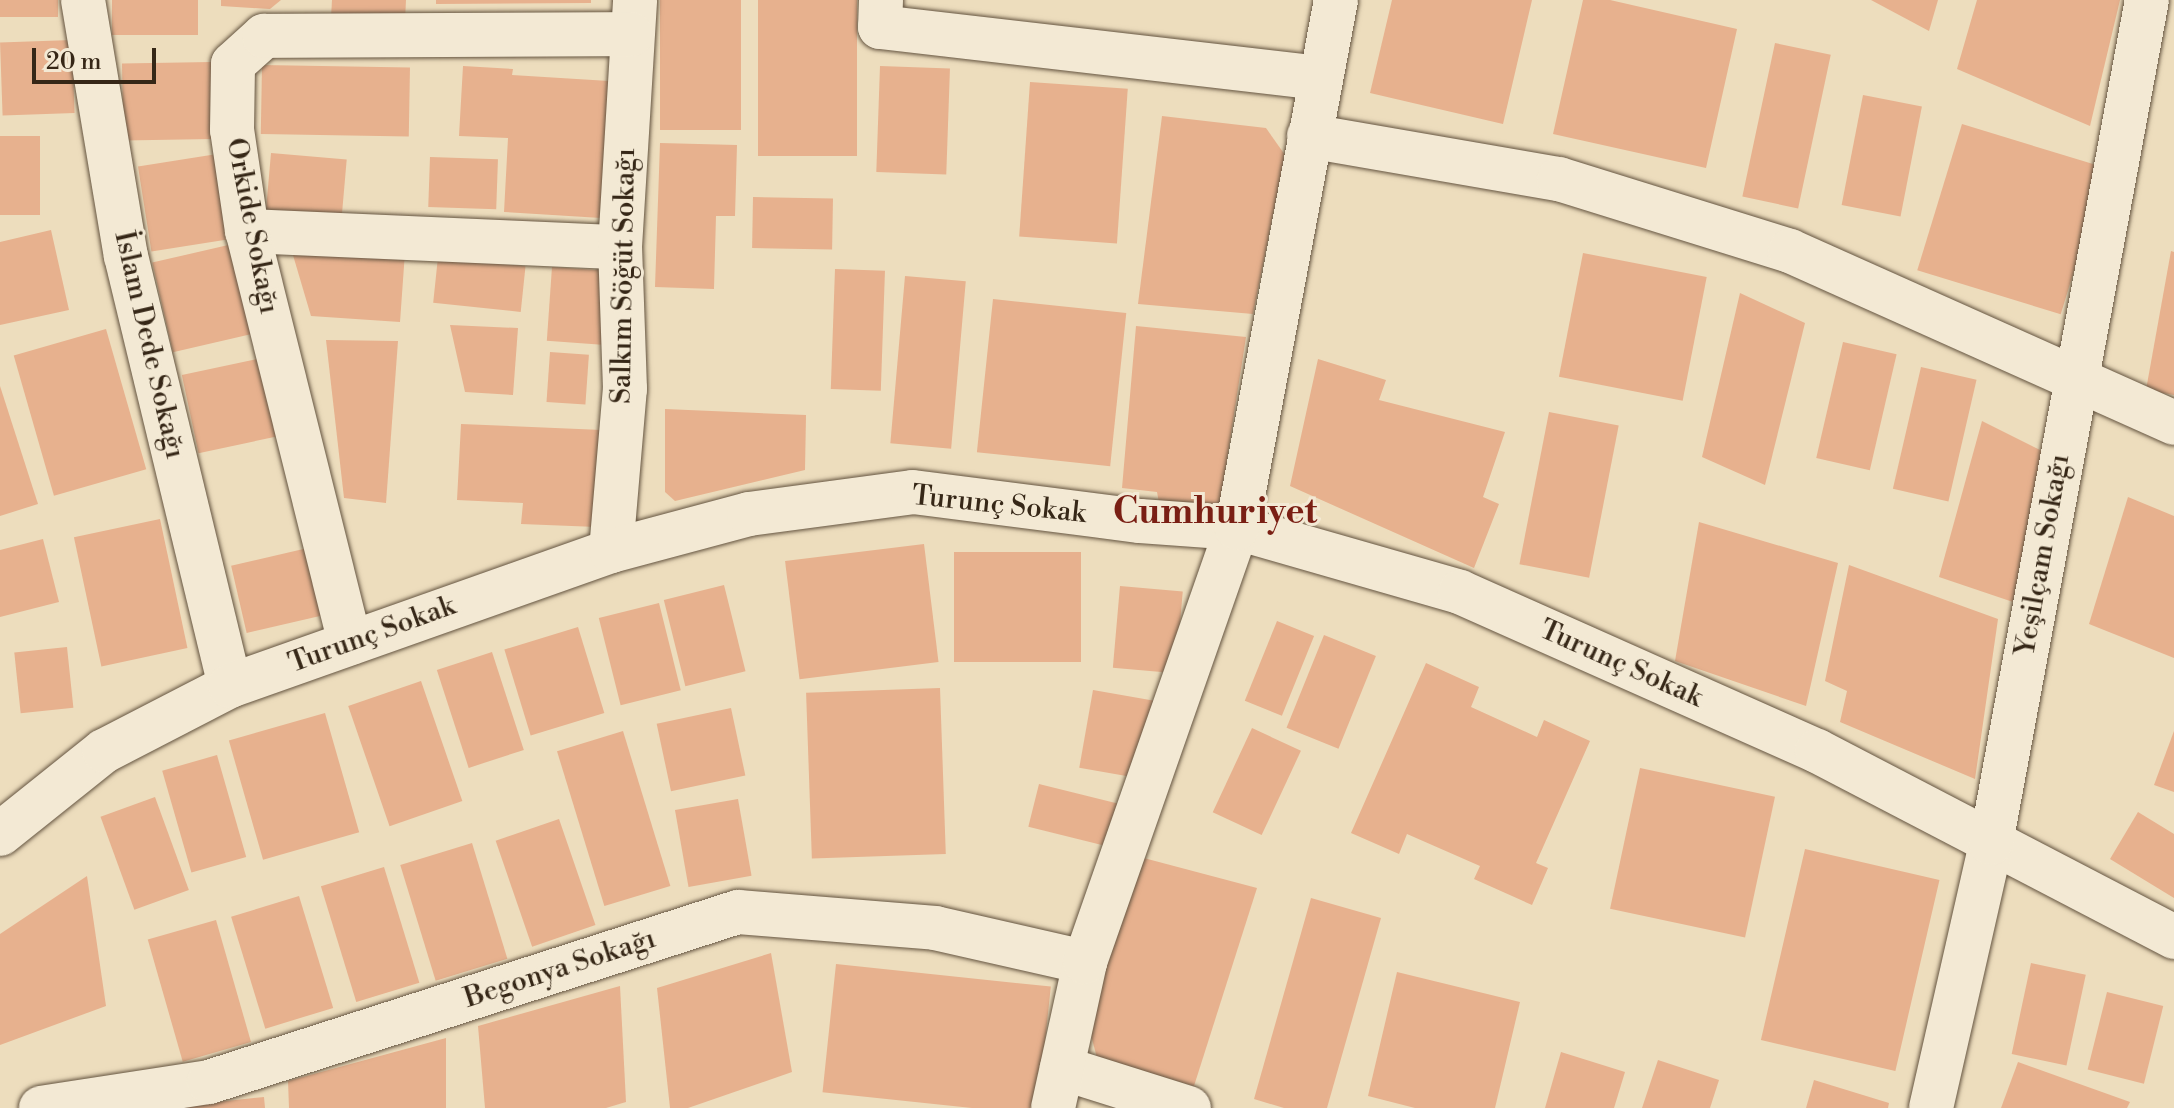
<!DOCTYPE html>
<meta charset="utf-8">
<style>
body{margin:0}
#map{position:relative;width:2174px;height:1108px;overflow:hidden;background:#edddbd;font-family:"Libre Bodoni",serif}
div>[style]{position:absolute}
.building>*{inset:0;background:#e7b18e;transform-origin:0 0}
.roads{filter:drop-shadow(0 0 2px #645440) drop-shadow(0 0 2px #645440)}
.minor>*{height:44px;margin:-22px;padding:0 22px;transform-origin:22px;border-radius:22px;background:#f3e9d4}
span{translate:-50% -50%;white-space:nowrap;text-align:center;line-height:1.15;-webkit-text-stroke:6px #f3e9d4;paint-order:stroke}
.street-label{font-size:28px;color:#362717}
.district-label{font-size:36px;color:#7a1f14;font-weight:700}
.scale{position:absolute;left:32px;top:48px;width:124px;height:36px;box-sizing:border-box;border:4px solid #362717;border-top:0;padding-left:10px;font-size:24px;line-height:28px;white-space:nowrap;color:#362717;-webkit-text-stroke:6px #f3e9d4;paint-order:stroke}
</style>
<div id="map">
<div class="building">
<i style="left:0;top:0;width:58px;height:17px"></i>
<i style="left:112px;top:0;width:86px;height:35px"></i>
<i style="clip-path:polygon(221px 0,281px 0,270px 9px,221px 6px)"></i>
<i style="clip-path:polygon(332px 0,406px 0,405px 21px,331px 18px)"></i>
<i style="clip-path:polygon(436px 0,591px 0,591px 3px,436px 4px)"></i>
<i style="left:660px;top:0;width:81px;height:130px"></i>
<i style="left:758px;top:0;width:99px;height:156px"></i>
<i style="clip-path:polygon(1392px 0,1532px 0,1503px 124px,1370px 93px)"></i>
<i style="clip-path:polygon(1583px 0,1610px 0,1737px 29px,1706px 168px,1553px 134px)"></i>
<i style="clip-path:polygon(1871px 0,1938px 0,1929px 31px)"></i>
<i style="clip-path:polygon(1977px 0,2120px 0,2090px 126px,1957px 69px)"></i>
<i style="left:72px;top:40px;width:73px;height:72px;rotate:88deg"></i>
<i style="left:1775px;top:43px;width:57px;height:157px;rotate:12deg"></i>
<i style="left:211px;top:62px;width:77px;height:89px;rotate:89deg"></i>
<i style="left:262px;top:65px;width:148px;height:69px;rotate:1deg"></i>
<i style="clip-path:polygon(463px 66px,513px 69px,512px 75px,609px 81px,601px 218px,504px 212px,508px 138px,459px 136px)"></i>
<i style="left:880px;top:66px;width:70px;height:106px;rotate:2deg"></i>
<i style="left:1030px;top:82px;width:98px;height:155px;rotate:4deg"></i>
<i style="left:1863px;top:95px;width:60px;height:112px;rotate:11deg"></i>
<i style="clip-path:polygon(1162px 116px,1266px 128px,1285px 155px,1253px 314px,1138px 304px)"></i>
<i style="left:1962px;top:124px;width:150px;height:153px;rotate:17deg"></i>
<i style="left:0;top:136px;width:40px;height:79px"></i>
<i style="clip-path:polygon(660px 143px,737px 145px,735px 216px,716px 216px,714px 289px,655px 287px)"></i>
<i style="left:271px;top:153px;width:76px;height:62px;rotate:5deg"></i>
<i style="left:217px;top:154px;width:86px;height:80px;rotate:81deg"></i>
<i style="left:430px;top:157px;width:68px;height:50px;rotate:2deg"></i>
<i style="left:753px;top:197px;width:80px;height:51px;rotate:1deg"></i>
<i style="clip-path:polygon(51px 230px,69px 310px,0 325px,0 242px)"></i>
<i style="left:237px;top:243px;width:92px;height:87px;rotate:77deg"></i>
<i style="clip-path:polygon(290px 245px,405px 252px,400px 322px,311px 316px)"></i>
<i style="clip-path:polygon(2171px 251px,2174px 252px,2174px 395px,2146px 390px)"></i>
<i style="left:1583px;top:253px;width:126px;height:126px;rotate:11deg"></i>
<i style="left:438px;top:257px;width:88px;height:46px;rotate:6deg"></i>
<i style="left:552px;top:267px;width:55px;height:74px;rotate:4deg"></i>
<i style="left:835px;top:269px;width:50px;height:120px;rotate:2deg"></i>
<i style="left:905px;top:276px;width:61px;height:168px;rotate:5deg"></i>
<i style="clip-path:polygon(1740px 293px,1805px 323px,1765px 485px,1702px 457px)"></i>
<i style="left:993px;top:299px;width:134px;height:154px;rotate:6deg"></i>
<i style="clip-path:polygon(450px 325px,518px 328px,513px 395px,465px 392px)"></i>
<i style="clip-path:polygon(1136px 326px,1246px 337px,1219px 511px,1160px 508px,1157px 492px,1122px 488px)"></i>
<i style="left:106px;top:329px;width:146px;height:96px;rotate:74deg"></i>
<i style="clip-path:polygon(326px 340px,398px 341px,386px 503px,344px 498px)"></i>
<i style="left:1843px;top:342px;width:55px;height:119px;rotate:13deg"></i>
<i style="left:550px;top:352px;width:39px;height:50px;rotate:4deg"></i>
<i style="left:266px;top:357px;width:80px;height:86px;rotate:78deg"></i>
<i style="clip-path:polygon(1318px 359px,1386px 380px,1379px 400px,1505px 432px,1483px 497px,1499px 504px,1474px 568px,1290px 486px)"></i>
<i style="left:1921px;top:367px;width:57px;height:125px;rotate:13deg"></i>
<i style="clip-path:polygon(0 386px,38px 504px,0 516px)"></i>
<i style="clip-path:polygon(665px 409px,806px 415px,805px 470px,675px 501px,665px 492px)"></i>
<i style="left:1549px;top:412px;width:71px;height:155px;rotate:11deg"></i>
<i style="clip-path:polygon(1982px 421px,2042px 451px,2013px 602px,1939px 577px)"></i>
<i style="clip-path:polygon(461px 424px,602px 430px,597px 527px,521px 524px,523px 503px,457px 500px)"></i>
<i style="clip-path:polygon(2128px 497px,2174px 516px,2174px 658px,2089px 624px)"></i>
<i style="left:160px;top:519px;width:132px;height:88px;rotate:78deg"></i>
<i style="clip-path:polygon(1699px 522px,1838px 563px,1806px 706px,1675px 661px)"></i>
<i style="clip-path:polygon(43px 539px,59px 602px,0 617px,0 550px)"></i>
<i style="left:924px;top:544px;width:119px;height:140px;rotate:83deg"></i>
<i style="left:312px;top:547px;width:69px;height:83px;rotate:77deg"></i>
<i style="left:954px;top:552px;width:127px;height:110px"></i>
<i style="clip-path:polygon(1849px 565px,1998px 619px,1975px 779px,1840px 722px,1847px 691px,1825px 681px)"></i>
<i style="left:724px;top:585px;width:89px;height:62px;rotate:76deg"></i>
<i style="left:1120px;top:586px;width:63px;height:82px;rotate:5deg"></i>
<i style="left:659px;top:603px;width:90px;height:62px;rotate:76deg"></i>
<i style="left:1277px;top:621px;width:40px;height:86px;rotate:22deg"></i>
<i style="left:578px;top:627px;width:90px;height:77px;rotate:73deg"></i>
<i style="left:1324px;top:635px;width:56px;height:100px;rotate:22deg"></i>
<i style="left:67px;top:647px;width:61px;height:53px;rotate:84deg"></i>
<i style="left:492px;top:652px;width:103px;height:58px;rotate:72deg"></i>
<i style="clip-path:polygon(1426px 663px,1479px 687px,1471px 707px,1537px 737px,1544px 720px,1590px 741px,1536px 863px,1548px 868px,1532px 905px,1474px 879px,1480px 866px,1407px 834px,1399px 854px,1351px 833px)"></i>
<i style="left:421px;top:681px;width:127px;height:77px;rotate:71deg"></i>
<i style="left:940px;top:688px;width:166px;height:134px;rotate:88deg"></i>
<i style="left:1093px;top:690px;width:68px;height:79px;rotate:10deg"></i>
<i style="left:731px;top:708px;width:69px;height:76px;rotate:78deg"></i>
<i style="left:325px;top:713px;width:124px;height:100px;rotate:74deg"></i>
<i style="left:1252px;top:728px;width:54px;height:93px;rotate:25deg"></i>
<i style="left:623px;top:731px;width:162px;height:69px;rotate:73deg"></i>
<i style="clip-path:polygon(2174px 731px,2174px 792px,2154px 785px)"></i>
<i style="left:217px;top:755px;width:106px;height:57px;rotate:74deg"></i>
<i style="left:1640px;top:768px;width:138px;height:144px;rotate:12deg"></i>
<i style="left:1039px;top:784px;width:82px;height:44px;rotate:14deg"></i>
<i style="left:155px;top:797px;width:99px;height:58px;rotate:70deg"></i>
<i style="left:738px;top:799px;width:78px;height:64px;rotate:80deg"></i>
<i style="clip-path:polygon(2138px 812px,2174px 834px,2174px 898px,2110px 859px)"></i>
<i style="left:559px;top:819px;width:112px;height:67px;rotate:71deg"></i>
<i style="left:472px;top:843px;width:121px;height:75px;rotate:73deg"></i>
<i style="left:1805px;top:849px;width:138px;height:196px;rotate:13deg"></i>
<i style="clip-path:polygon(1140px 857px,1257px 888px,1194px 1086px,1097px 1058px,1087px 1020px)"></i>
<i style="left:384px;top:867px;width:121px;height:66px;rotate:73deg"></i>
<i style="clip-path:polygon(87px 876px,106px 1006px,0 1045px,0 934px)"></i>
<i style="left:299px;top:896px;width:117px;height:71px;rotate:73deg"></i>
<i style="clip-path:polygon(1311px 898px,1381px 918px,1327px 1108px,1284px 1108px,1254px 1099px)"></i>
<i style="left:216px;top:920px;width:127px;height:71px;rotate:74deg"></i>
<i style="clip-path:polygon(771px 953px,792px 1072px,688px 1108px,670px 1108px,657px 988px)"></i>
<i style="left:2031px;top:963px;width:56px;height:93px;rotate:12deg"></i>
<i style="left:836px;top:964px;width:216px;height:129px;rotate:6deg"></i>
<i style="clip-path:polygon(1397px 972px,1520px 1002px,1495px 1108px,1415px 1108px,1368px 1096px)"></i>
<i style="clip-path:polygon(620px 986px,626px 1102px,606px 1108px,485px 1108px,478px 1026px)"></i>
<i style="left:2107px;top:992px;width:58px;height:80px;rotate:14deg"></i>
<i style="clip-path:polygon(446px 1038px,446px 1108px,289px 1108px,288px 1081px)"></i>
<i style="clip-path:polygon(1561px 1052px,1625px 1072px,1614px 1108px,1545px 1108px)"></i>
<i style="clip-path:polygon(1658px 1060px,1719px 1080px,1710px 1108px,1642px 1108px)"></i>
<i style="clip-path:polygon(2018px 1062px,2130px 1102px,2127px 1108px,2001px 1108px)"></i>
<i style="clip-path:polygon(1814px 1080px,1889px 1103px,1888px 1108px,1806px 1108px)"></i>
<i style="clip-path:polygon(264px 1097px,265px 1108px,184px 1108px,190px 1105px)"></i>
</div>
<div class="roads">
<div class="minor">
<i style="left:83px;top:0;width:260px;rotate:80.5deg"></i>
<i style="left:126px;top:256px;width:442px;rotate:76.4deg"></i>
<i style="left:881px;top:0;width:27px;rotate:92deg"></i>
<i style="left:880px;top:27px;width:444px;rotate:6.6deg"></i>
<i style="left:1309px;top:136px;width:254px;rotate:9.8deg"></i>
<i style="left:1559px;top:179px;width:242px;rotate:17.3deg"></i>
<i style="left:1790px;top:251px;width:421px;rotate:24.1deg"></i>
<i style="left:247px;top:231px;width:373px;rotate:2.5deg"></i>
<i style="left:611px;top:551px;width:163px;rotate:-85.1deg"></i>
<i style="left:625px;top:389px;width:142px;rotate:-92deg"></i>
<i style="left:620px;top:247px;width:247px;rotate:-86.5deg"></i>
<i style="left:350px;top:643px;width:425px;rotate:-104deg"></i>
<i style="left:247px;top:231px;width:102px;rotate:-98.4deg"></i>
<i style="left:232px;top:130px;width:66px;rotate:-89.1deg"></i>
<i style="left:233px;top:64px;width:42px;rotate:-42.1deg"></i>
<i style="left:264px;top:36px;width:367px;rotate:-0.3deg"></i>
<i style="left:0;top:834px;width:133px;rotate:-38.6deg"></i>
<i style="left:104px;top:751px;width:142px;rotate:-27.3deg"></i>
<i style="left:230px;top:686px;width:404px;rotate:-19.5deg"></i>
<i style="left:611px;top:551px;width:143px;rotate:-15deg"></i>
<i style="left:749px;top:514px;width:165px;rotate:-7.6deg"></i>
<i style="left:913px;top:492px;width:229px;rotate:7.3deg"></i>
<i style="left:1140px;top:521px;width:97px;rotate:4.1deg"></i>
<i style="left:1237px;top:528px;width:232px;rotate:16deg"></i>
<i style="left:1460px;top:592px;width:391px;rotate:24deg"></i>
<i style="left:1817px;top:751px;width:403px;rotate:27.5deg"></i>
<i style="left:1062px;top:1068px;width:133px;rotate:17.5deg"></i>
<i style="left:41px;top:1108px;width:170px;rotate:-8.8deg"></i>
<i style="left:209px;top:1082px;width:556px;rotate:-17.82deg"></i>
<i style="left:738px;top:912px;width:198px;rotate:4.6deg"></i>
<i style="left:935px;top:928px;width:154px;rotate:12.8deg"></i>
<i style="left:1053px;top:1108px;width:149px;rotate:-77.6deg"></i>
<i style="left:1085px;top:962px;width:460px;rotate:-70.7deg"></i>
<i style="left:1237px;top:528px;width:537px;rotate:-79.38deg"></i>
<i style="left:1931px;top:1108px;width:272px;rotate:-77.2deg"></i>
<i style="left:1991px;top:843px;width:857px;rotate:-79.52deg"></i>
</div>
</div>
<div class="street-label">
<span style="left:252px;top:226px;rotate:79deg">Orkide Sokağı</span>
<span style="left:624px;top:276px;rotate:-89deg">Salkım Söğüt Sokağı</span>
<span style="left:149px;top:345px;rotate:77deg">İslam Dede Sokağı</span>
<span style="left:999px;top:505px;rotate:6deg">Turunç Sokak</span>
<span style="left:2043px;top:555px;rotate:-80deg">Yeşilçam Sokağı</span>
<span style="left:372px;top:635px;rotate:-20deg">Turunç Sokak</span>
<span style="left:1621px;top:664px;rotate:24deg">Turunç Sokak</span>
<span style="left:560px;top:969px;rotate:-18deg">Begonya Sokağı</span>
</div>
<div class="district-label">
<span style="left:1215px;top:513px">Cumhuriyet</span>
</div>
<div class="scale">20 m</div>
</div>
